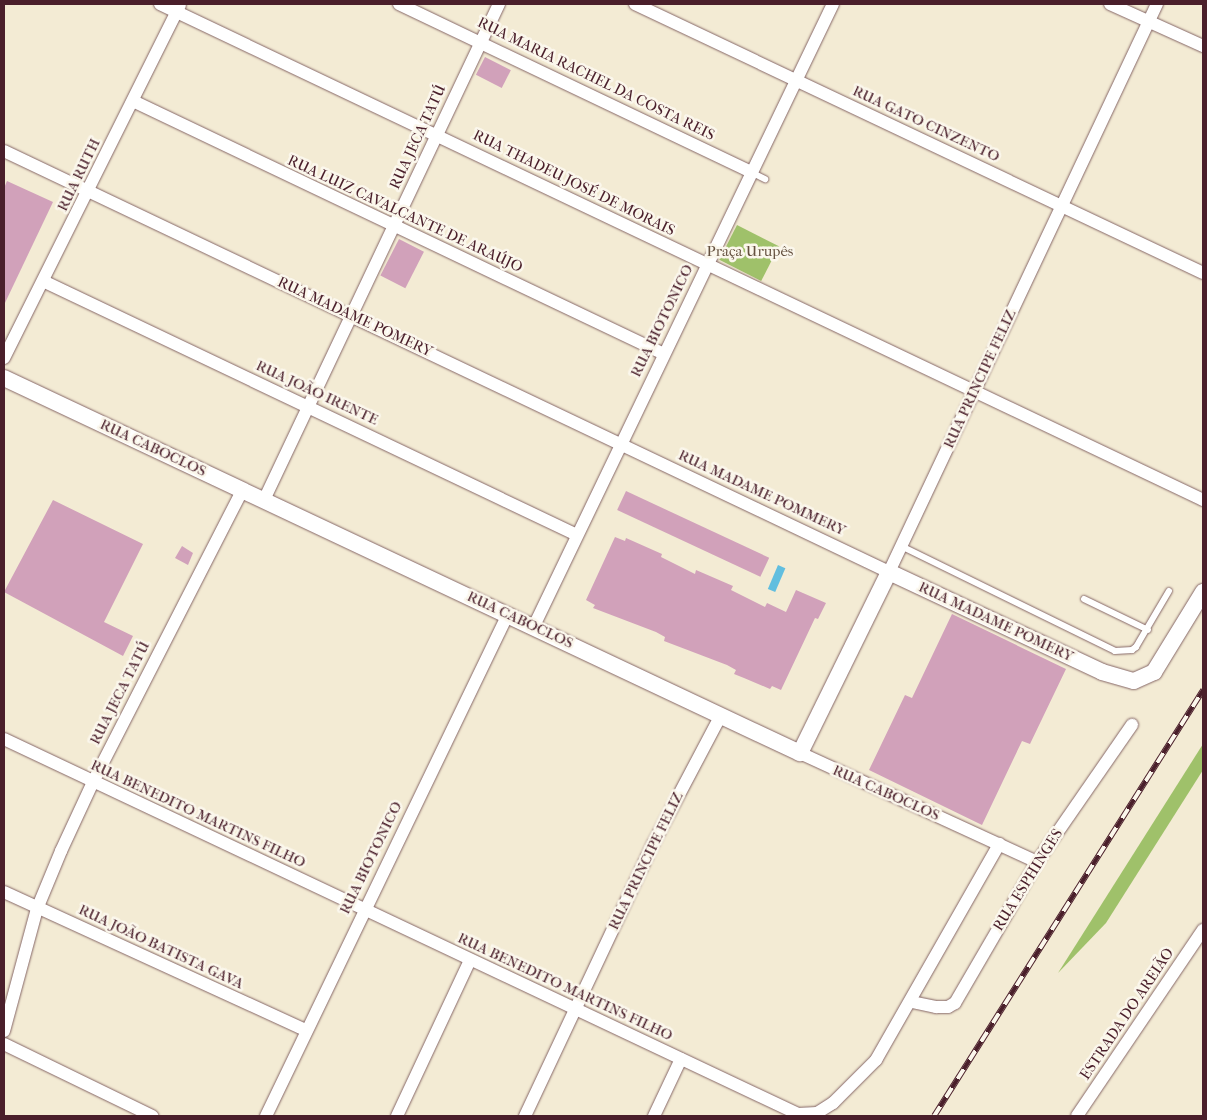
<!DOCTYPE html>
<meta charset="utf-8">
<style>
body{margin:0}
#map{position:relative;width:1207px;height:1120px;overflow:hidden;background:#f3ebd4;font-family:"IM FELL French Canon",serif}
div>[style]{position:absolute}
.green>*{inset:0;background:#9fc16a;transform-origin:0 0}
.water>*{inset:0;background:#61bedf;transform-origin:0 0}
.building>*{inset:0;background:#d1a1ba;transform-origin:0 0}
.roads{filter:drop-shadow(0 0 1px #856666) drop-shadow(0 0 1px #856666)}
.service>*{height:6px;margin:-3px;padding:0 3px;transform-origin:3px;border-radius:3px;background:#fff}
.minor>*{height:12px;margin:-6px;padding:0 6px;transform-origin:6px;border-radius:6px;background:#fff}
.tertiary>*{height:16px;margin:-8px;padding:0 8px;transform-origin:8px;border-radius:8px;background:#fff}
.rail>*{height:5.5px;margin-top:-2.75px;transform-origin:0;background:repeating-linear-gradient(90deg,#fbf7ec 0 11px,#4a1f2b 0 22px);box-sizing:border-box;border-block:1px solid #4a1f2b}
span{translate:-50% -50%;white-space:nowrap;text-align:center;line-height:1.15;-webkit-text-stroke:5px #fbf7ec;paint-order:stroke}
.street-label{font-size:15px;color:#4a1f2b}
.park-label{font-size:15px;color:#64503e}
.frame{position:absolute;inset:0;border:5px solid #4a1f2b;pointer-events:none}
</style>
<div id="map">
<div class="green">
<i style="left:737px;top:225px;width:47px;height:39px;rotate:27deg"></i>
<i style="clip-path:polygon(1203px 744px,1203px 770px,1106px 923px,1058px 973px)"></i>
</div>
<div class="water">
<i style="left:778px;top:565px;width:8px;height:26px;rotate:23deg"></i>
</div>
<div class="building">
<i style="left:485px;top:57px;width:29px;height:20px;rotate:27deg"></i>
<i style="clip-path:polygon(7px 181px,53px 202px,4px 305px,4px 188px)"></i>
<i style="left:399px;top:239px;width:28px;height:41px;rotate:27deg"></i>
<i style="left:626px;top:491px;width:158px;height:21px;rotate:25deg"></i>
<i style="clip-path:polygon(53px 500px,143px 544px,104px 622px,133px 636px,123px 656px,4px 592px)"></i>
<i style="clip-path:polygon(615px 537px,625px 541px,626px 538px,662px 554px,661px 557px,695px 574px,696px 570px,733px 586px,731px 590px,765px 607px,767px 603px,786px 612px,796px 590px,826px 603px,818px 619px,815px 618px,781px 690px,772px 686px,770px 689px,744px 678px,734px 674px,736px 670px,727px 665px,664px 641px,665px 637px,656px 632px,593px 608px,595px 605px,586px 600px)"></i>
<i style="clip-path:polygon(182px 546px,193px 553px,188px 565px,175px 558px)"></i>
<i style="clip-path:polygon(952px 614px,1066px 669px,1030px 744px,1022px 741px,982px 825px,869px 770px,905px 695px,912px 698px)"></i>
</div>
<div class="roads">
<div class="service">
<i style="left:751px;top:172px;width:16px;rotate:27deg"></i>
<i style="left:901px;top:546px;width:238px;rotate:26.1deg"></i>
<i style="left:1115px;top:651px;width:17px;rotate:-3deg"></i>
<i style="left:1132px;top:650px;width:5px;rotate:-37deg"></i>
<i style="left:1136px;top:647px;width:65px;rotate:-59.5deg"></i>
<i style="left:1084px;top:599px;width:71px;rotate:25.8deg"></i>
</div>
<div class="minor">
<i style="left:160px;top:4px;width:1155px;rotate:25.43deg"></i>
<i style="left:399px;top:4px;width:390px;rotate:25.5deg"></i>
<i style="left:635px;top:4px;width:628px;rotate:25.34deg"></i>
<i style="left:1110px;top:4px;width:102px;rotate:24.3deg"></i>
<i style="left:133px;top:101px;width:588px;rotate:25.48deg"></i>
<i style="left:4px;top:151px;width:980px;rotate:25.44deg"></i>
<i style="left:889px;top:572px;width:628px;rotate:-64.74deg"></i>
<i style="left:43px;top:281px;width:591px;rotate:25.44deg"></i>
<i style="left:4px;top:358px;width:394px;rotate:-63.5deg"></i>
<i style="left:264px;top:500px;width:549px;rotate:-64.65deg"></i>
<i style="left:534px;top:626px;width:690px;rotate:-64.33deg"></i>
<i style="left:4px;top:739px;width:878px;rotate:25.28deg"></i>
<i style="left:798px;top:1114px;width:19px;rotate:-3deg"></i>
<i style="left:817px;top:1113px;width:19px;rotate:-32deg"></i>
<i style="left:833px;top:1103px;width:61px;rotate:-45deg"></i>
<i style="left:876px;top:1060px;width:249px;rotate:-60.3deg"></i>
<i style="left:800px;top:753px;width:261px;rotate:24.7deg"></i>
<i style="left:4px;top:892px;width:332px;rotate:24.6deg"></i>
<i style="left:912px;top:1002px;width:25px;rotate:12deg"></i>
<i style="left:936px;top:1007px;width:12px"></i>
<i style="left:948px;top:1007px;width:8px;rotate:-30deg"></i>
<i style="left:955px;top:1003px;width:163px;rotate:-59.8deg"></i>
<i style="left:1037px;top:862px;width:167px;rotate:-55.3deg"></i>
<i style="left:4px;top:1031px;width:126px;rotate:-74.9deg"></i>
<i style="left:37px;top:909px;width:63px;rotate:-67.5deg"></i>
<i style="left:61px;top:851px;width:76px;rotate:-65.1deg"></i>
<i style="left:93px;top:782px;width:327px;rotate:-62.9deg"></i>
<i style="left:4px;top:1044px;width:165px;rotate:25.9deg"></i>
<i style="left:266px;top:1116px;width:557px;rotate:-64.26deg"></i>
<i style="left:397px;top:1116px;width:172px;rotate:-64.9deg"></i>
<i style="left:525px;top:1116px;width:301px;rotate:-64.8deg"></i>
<i style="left:653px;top:844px;width:146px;rotate:-62.2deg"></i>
<i style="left:654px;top:1116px;width:63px;rotate:-64.7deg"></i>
<i style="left:1077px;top:1116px;width:225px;rotate:-55.9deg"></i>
</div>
<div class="tertiary">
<i style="left:4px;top:378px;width:880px;rotate:25.23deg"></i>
<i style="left:800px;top:753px;width:202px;rotate:-63.8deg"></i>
<i style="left:889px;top:572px;width:235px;rotate:25.1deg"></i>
<i style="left:1102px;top:672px;width:33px;rotate:16deg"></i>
<i style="left:1134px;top:681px;width:22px;rotate:-24deg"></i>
<i style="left:1154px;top:672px;width:94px;rotate:-58.5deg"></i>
</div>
</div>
<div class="rail">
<i style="left:934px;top:1116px;width:504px;rotate:-57.73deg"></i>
</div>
<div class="street-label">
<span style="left:596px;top:79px;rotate:26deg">RUA MARIA RACHEL DA COSTA REIS</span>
<span style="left:926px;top:124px;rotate:25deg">RUA GATO CINZENTO</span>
<span style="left:418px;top:137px;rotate:-65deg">RUA JECA TATÚ</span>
<span style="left:79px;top:175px;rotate:-64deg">RUA RUTH</span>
<span style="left:574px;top:183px;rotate:26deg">RUA THADEU JOSÉ DE MORAIS</span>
<span style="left:405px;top:214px;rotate:25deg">RUA LUIZ CAVALCANTE DE ARAÚJO</span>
<span style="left:355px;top:317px;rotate:25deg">RUA MADAME POMERY</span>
<span style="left:662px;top:321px;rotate:-64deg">RUA BIOTONICO</span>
<span style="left:980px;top:379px;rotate:-65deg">RUA PRINCIPE FELIZ</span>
<span style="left:317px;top:393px;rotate:25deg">RUA JOÃO IRENTE</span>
<span style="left:153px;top:448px;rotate:25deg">RUA CABOCLOS</span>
<span style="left:762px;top:493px;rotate:25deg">RUA MADAME POMMERY</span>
<span style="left:520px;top:620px;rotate:25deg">RUA CABOCLOS</span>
<span style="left:996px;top:622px;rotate:25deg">RUA MADAME POMERY</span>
<span style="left:120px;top:693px;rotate:-63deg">RUA JECA TATÚ</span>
<span style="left:886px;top:793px;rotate:24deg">RUA CABOCLOS</span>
<span style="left:198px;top:814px;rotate:25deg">RUA BENEDITO MARTINS FILHO</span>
<span style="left:371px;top:858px;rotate:-64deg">RUA BIOTONICO</span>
<span style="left:646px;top:861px;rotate:-64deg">RUA PRINCIPE FELIZ</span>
<span style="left:1028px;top:880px;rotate:-58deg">RUA ESPHINGES</span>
<span style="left:161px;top:947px;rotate:25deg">RUA JOÃO BATISTA GAVA</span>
<span style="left:565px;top:987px;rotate:25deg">RUA BENEDITO MARTINS FILHO</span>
<span style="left:1127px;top:1014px;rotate:-56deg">ESTRADA DO AREIÃO</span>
</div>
<div class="park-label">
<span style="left:750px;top:252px">Praça Urupês</span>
</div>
<div class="frame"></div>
</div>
